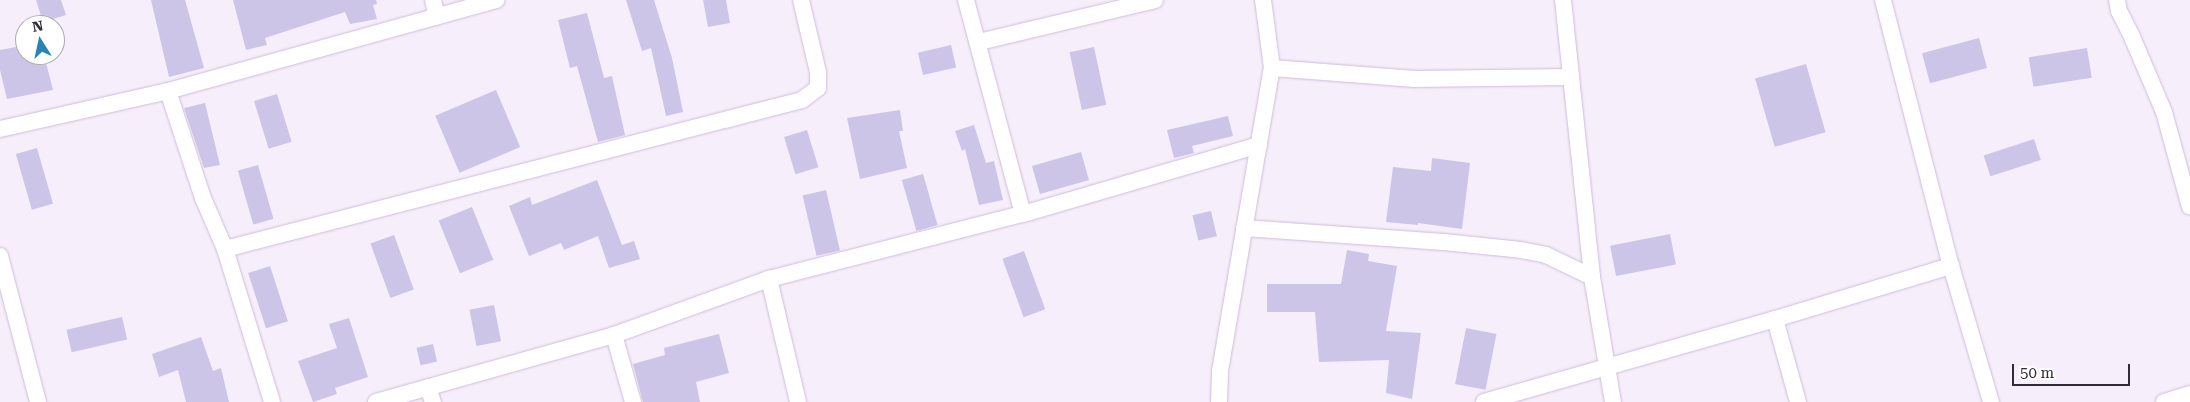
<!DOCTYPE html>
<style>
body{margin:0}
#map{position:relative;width:2190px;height:402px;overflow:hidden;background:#f6eefb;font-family:"Roboto Serif",serif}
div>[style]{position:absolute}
.building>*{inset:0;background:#ccc5e8;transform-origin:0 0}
.roads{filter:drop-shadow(0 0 1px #cfbbda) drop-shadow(0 0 1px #cfbbda)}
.street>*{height:16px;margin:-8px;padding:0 8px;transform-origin:8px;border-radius:8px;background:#fff}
span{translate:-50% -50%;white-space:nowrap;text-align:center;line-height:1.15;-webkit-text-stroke:4px #fff;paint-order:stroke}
.north{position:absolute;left:15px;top:15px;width:50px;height:50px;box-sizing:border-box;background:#fff;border:1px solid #adaaaf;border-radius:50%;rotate:350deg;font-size:14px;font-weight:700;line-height:20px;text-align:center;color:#322a36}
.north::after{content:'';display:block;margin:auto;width:18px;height:22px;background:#2885b2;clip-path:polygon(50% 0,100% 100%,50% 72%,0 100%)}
.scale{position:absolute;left:2012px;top:364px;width:118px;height:22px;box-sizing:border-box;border:2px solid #322a36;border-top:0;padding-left:6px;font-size:15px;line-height:18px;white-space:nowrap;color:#322a36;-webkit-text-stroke:4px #fff;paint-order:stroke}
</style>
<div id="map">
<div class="building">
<i style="clip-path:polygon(36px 0,61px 0,66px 15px,43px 22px)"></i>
<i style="clip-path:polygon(151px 0,185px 0,204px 68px,169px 77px)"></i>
<i style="clip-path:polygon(233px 0,376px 0,377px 4px,373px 5px,377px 19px,350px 24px,345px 12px,265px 38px,267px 45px,246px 50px)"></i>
<i style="clip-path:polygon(626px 0,654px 0,672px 58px,683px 112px,666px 116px,651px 48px,642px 51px)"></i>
<i style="clip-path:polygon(703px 0,726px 0,730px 23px,708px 27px)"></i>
<i style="clip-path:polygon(587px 13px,604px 78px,612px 76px,625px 135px,598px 142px,577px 66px,570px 68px,558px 20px)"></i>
<i style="left:1979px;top:38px;width:31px;height:59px;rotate:75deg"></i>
<i style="left:951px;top:45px;width:23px;height:34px;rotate:77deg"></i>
<i style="clip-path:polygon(21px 46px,23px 55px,44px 55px,53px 90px,7px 99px,0 70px,0 50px)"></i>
<i style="left:1094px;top:47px;width:59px;height:25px;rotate:78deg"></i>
<i style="left:2087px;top:48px;width:30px;height:59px;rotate:81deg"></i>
<i style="left:1806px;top:64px;width:71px;height:53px;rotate:74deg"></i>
<i style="left:496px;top:90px;width:62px;height:66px;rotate:67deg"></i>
<i style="left:277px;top:94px;width:50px;height:24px;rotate:73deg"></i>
<i style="clip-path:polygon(205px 103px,220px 165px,204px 168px,184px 108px)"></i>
<i style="clip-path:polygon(900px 110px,903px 131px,899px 131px,907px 168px,860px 179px,847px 118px)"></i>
<i style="clip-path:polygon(1228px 116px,1233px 136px,1192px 146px,1194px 153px,1174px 158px,1167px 130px)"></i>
<i style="clip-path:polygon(974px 125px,986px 163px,994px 161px,1003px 200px,979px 205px,965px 149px,962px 151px,955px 131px)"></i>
<i style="left:807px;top:130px;width:39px;height:24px;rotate:73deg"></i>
<i style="left:2034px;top:139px;width:22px;height:53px;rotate:72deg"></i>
<i style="left:37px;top:148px;width:58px;height:22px;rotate:74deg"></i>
<i style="left:1081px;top:152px;width:29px;height:51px;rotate:74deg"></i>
<i style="clip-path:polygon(1432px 158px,1470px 163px,1462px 229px,1418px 223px,1418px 225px,1386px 222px,1393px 167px,1431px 171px)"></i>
<i style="left:258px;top:165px;width:56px;height:21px;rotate:74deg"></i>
<i style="left:923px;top:174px;width:53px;height:22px;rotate:74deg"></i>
<i style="clip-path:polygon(597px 180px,622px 245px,634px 241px,640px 259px,609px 268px,598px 236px,564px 250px,561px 243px,529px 256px,509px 206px,530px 197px,532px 205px)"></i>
<i style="left:826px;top:190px;width:62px;height:24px;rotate:77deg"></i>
<i style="left:472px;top:207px;width:57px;height:36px;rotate:68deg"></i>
<i style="left:1211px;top:211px;width:26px;height:19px;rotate:77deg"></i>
<i style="left:1670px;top:234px;width:31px;height:61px;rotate:79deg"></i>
<i style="left:394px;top:235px;width:58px;height:25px;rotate:70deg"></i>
<i style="clip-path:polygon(1347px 250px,1369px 254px,1368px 261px,1397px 266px,1386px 331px,1421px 333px,1412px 399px,1386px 393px,1389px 360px,1319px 362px,1315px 312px,1267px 312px,1267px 284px,1341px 284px)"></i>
<i style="left:1024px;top:251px;width:62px;height:23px;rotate:70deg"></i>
<i style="left:270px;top:266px;width:58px;height:23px;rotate:72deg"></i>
<i style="left:494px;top:305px;width:37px;height:25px;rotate:79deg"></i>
<i style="left:122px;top:317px;width:23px;height:57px;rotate:77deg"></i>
<i style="clip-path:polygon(349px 318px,368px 377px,335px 388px,337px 394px,313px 402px,298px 361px,337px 348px,329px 324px)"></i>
<i style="left:1466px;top:328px;width:31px;height:57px;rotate:11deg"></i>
<i style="clip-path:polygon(719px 334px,729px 373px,696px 382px,700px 402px,643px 402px,633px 364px,665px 355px,664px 348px)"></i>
<i style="clip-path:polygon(201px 337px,213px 371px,221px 368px,229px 402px,186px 402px,178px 370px,159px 377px,152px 354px)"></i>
<i style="left:433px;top:344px;width:18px;height:17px;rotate:77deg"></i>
</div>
<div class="roads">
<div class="street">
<i style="left:433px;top:0;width:17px;rotate:77deg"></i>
<i style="left:966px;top:0;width:221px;rotate:75.1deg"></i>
<i style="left:1563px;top:0;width:279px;rotate:84deg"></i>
<i style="left:1592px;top:277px;width:127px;rotate:80.5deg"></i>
<i style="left:1883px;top:0;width:275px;rotate:75.7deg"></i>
<i style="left:1951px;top:266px;width:142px;rotate:73.6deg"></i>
<i style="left:2117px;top:0;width:11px;rotate:80deg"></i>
<i style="left:2119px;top:11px;width:29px;rotate:63deg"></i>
<i style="left:2132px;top:37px;width:82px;rotate:66.9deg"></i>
<i style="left:2164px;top:112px;width:98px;rotate:74.7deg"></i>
<i style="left:979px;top:42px;width:181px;rotate:-13.4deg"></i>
<i style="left:1272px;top:68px;width:143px;rotate:4.4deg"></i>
<i style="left:1415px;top:79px;width:156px;rotate:-0.7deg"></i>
<i style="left:168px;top:91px;width:113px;rotate:71.9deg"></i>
<i style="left:203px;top:198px;width:56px;rotate:66.7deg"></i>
<i style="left:225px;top:249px;width:160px;rotate:72.9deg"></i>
<i style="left:0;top:129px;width:172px;rotate:-12.7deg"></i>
<i style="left:168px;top:91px;width:341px;rotate:-15.5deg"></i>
<i style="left:1244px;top:228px;width:200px;rotate:4deg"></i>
<i style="left:1444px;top:242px;width:77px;rotate:5.9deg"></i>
<i style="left:1521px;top:250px;width:25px;rotate:11deg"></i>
<i style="left:1546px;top:255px;width:51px;rotate:25.6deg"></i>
<i style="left:225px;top:249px;width:596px;rotate:-14.48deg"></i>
<i style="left:802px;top:100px;width:20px;rotate:-37deg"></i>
<i style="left:818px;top:88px;width:16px;rotate:-90deg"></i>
<i style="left:818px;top:72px;width:74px;rotate:-103.3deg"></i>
<i style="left:0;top:256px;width:151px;rotate:75.4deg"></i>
<i style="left:769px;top:279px;width:126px;rotate:76.7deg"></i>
<i style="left:1775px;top:319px;width:86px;rotate:74.5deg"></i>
<i style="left:614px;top:335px;width:70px;rotate:74.2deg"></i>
<i style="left:428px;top:387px;width:16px;rotate:72deg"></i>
<i style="left:376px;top:402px;width:247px;rotate:-15.7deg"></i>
<i style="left:614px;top:335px;width:165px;rotate:-19.9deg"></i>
<i style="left:769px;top:279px;width:262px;rotate:-14.4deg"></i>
<i style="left:1023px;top:214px;width:246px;rotate:-16.3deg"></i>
<i style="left:1219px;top:402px;width:31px;rotate:-88deg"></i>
<i style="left:1220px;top:371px;width:307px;rotate:-80.3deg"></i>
<i style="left:1272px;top:68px;width:69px;rotate:-97.5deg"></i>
<i style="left:1484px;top:402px;width:303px;rotate:-15.9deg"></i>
<i style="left:1775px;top:319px;width:184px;rotate:-16.8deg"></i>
<i style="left:2164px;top:402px;width:27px;rotate:-17deg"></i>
</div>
</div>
<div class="north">N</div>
<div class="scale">50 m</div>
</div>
